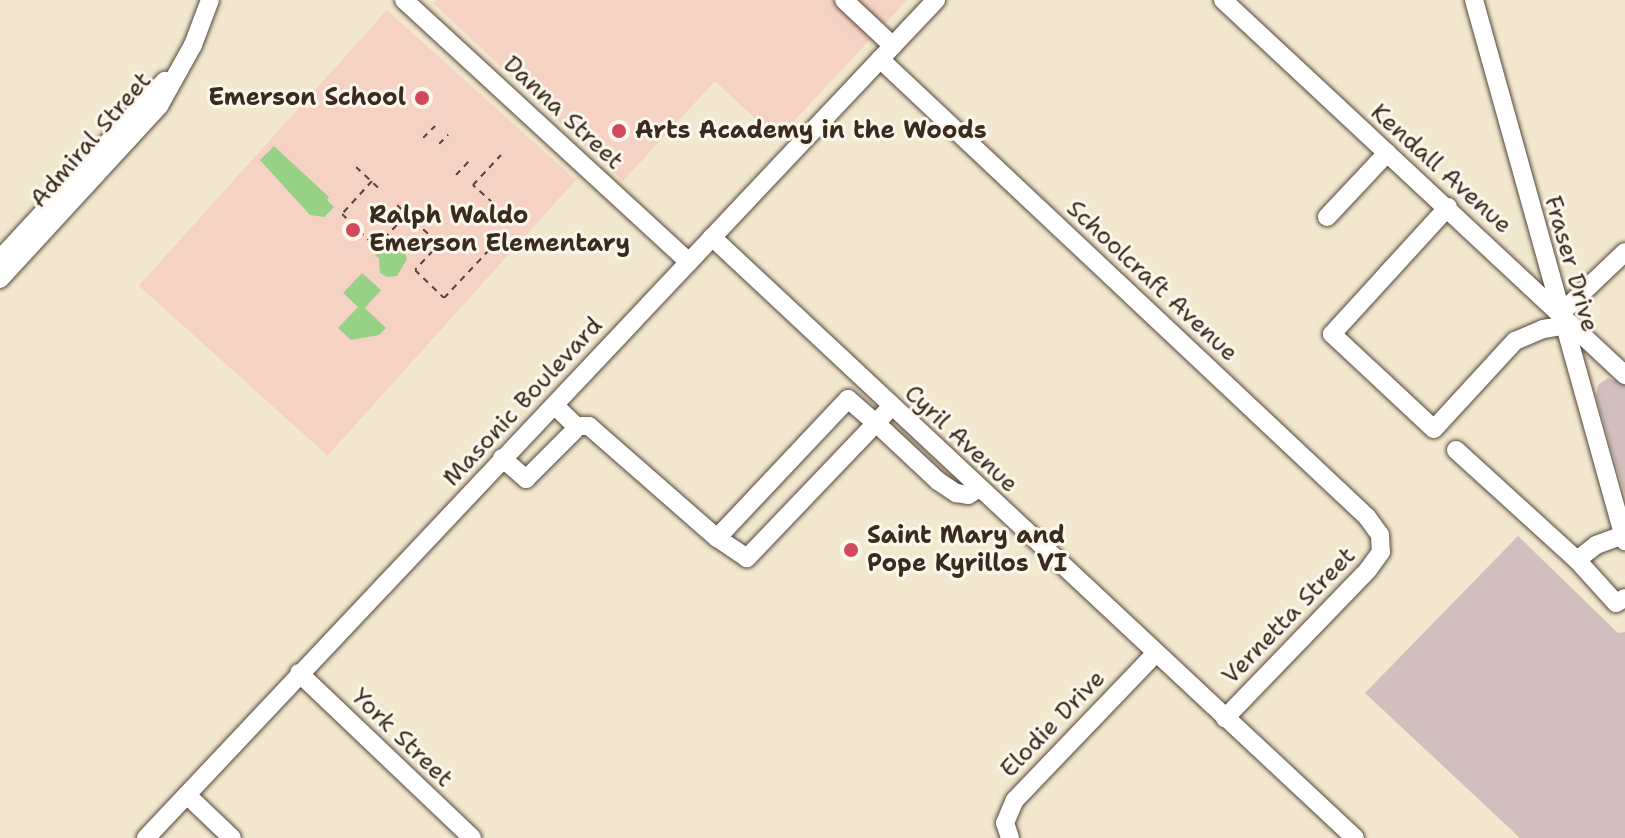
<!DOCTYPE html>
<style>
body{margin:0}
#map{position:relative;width:1625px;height:838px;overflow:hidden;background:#f2e8cf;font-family:"Shantell Sans",sans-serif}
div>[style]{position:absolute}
.built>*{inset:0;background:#f6d2c4;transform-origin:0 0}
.industrial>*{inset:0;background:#d1bfbe}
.green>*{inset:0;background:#96d185}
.path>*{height:2px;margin-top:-1px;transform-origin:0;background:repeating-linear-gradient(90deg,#564639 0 6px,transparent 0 12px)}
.roads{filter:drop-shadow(0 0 2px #564639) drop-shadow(0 0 2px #564639)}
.minor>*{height:18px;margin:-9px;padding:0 9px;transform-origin:9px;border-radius:9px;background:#fff}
.dots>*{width:22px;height:22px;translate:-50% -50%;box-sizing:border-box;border:4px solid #fbf7ec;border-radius:50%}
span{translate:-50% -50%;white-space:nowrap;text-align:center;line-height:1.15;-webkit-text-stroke:6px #fbf7ec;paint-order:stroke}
.poi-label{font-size:24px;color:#3b2a1e;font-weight:700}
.right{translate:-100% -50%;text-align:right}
.left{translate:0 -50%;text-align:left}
.street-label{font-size:24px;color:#3b2a1e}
</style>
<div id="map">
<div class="built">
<i style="clip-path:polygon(436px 0,907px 0,777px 139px,715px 81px,623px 181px,433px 3px)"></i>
<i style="left:387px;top:10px;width:254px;height:371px;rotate:42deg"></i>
</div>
<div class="industrial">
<i style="clip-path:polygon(1608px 378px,1625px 385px,1625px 495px,1596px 395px,1598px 385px)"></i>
<i style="clip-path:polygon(1518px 536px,1618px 633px,1625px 632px,1625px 838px,1520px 838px,1365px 693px)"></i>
</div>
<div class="green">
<i style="clip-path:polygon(274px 146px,329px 197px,327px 200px,334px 207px,324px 217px,310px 215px,260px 160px)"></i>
<i style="clip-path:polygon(393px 246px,403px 248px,407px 259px,397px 276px,387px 277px,380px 273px,379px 258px,375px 256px,378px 252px,381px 254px)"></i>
<i style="clip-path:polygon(362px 273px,381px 290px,365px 308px,386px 328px,379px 335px,351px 340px,338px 328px,358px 307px,343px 293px)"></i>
</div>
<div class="path">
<i style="left:423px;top:138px;width:17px;rotate:-45deg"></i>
<i style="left:439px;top:144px;width:13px;rotate:-45deg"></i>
<i style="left:356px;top:167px;width:33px;rotate:43deg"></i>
<i style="left:456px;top:175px;width:21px;rotate:-47deg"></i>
<i style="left:372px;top:181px;width:45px;rotate:132.3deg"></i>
<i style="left:342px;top:214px;width:47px;rotate:44.1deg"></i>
<i style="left:376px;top:247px;width:45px;rotate:-46.8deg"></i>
<i style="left:493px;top:203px;width:27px;rotate:-138deg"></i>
<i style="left:473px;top:185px;width:41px;rotate:-47deg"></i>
<i style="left:397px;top:205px;width:57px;rotate:42.9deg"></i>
<i style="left:452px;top:252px;width:15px;rotate:-138deg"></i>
<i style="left:441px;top:242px;width:38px;rotate:133deg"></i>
<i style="left:415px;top:270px;width:40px;rotate:44deg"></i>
<i style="left:444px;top:298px;width:69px;rotate:-46.8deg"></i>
</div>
<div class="roads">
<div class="minor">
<i style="left:404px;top:0;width:387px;rotate:42.6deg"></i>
<i style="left:844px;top:0;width:67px;rotate:43.2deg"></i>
<i style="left:1223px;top:0;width:550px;rotate:43.01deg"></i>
<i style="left:1474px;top:0;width:562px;rotate:74.4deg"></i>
<i style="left:880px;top:59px;width:669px;rotate:43.24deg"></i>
<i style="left:1367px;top:517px;width:22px;rotate:54deg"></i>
<i style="left:1380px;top:535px;width:17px;rotate:87deg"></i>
<i style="left:1381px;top:552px;width:22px;rotate:126deg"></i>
<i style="left:1368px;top:570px;width:206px;rotate:134deg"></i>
<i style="left:1448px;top:207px;width:172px;rotate:132.4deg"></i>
<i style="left:1332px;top:334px;width:139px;rotate:43deg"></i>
<i style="left:1434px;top:429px;width:120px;rotate:-47.4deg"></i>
<i style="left:1515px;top:341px;width:30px;rotate:-23deg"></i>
<i style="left:1543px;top:329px;width:20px;rotate:-9deg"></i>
<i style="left:1327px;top:217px;width:88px;rotate:-46.8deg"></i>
<i style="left:712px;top:237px;width:880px;rotate:43.07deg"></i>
<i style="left:0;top:259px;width:243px;rotate:-47.2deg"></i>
<i style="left:0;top:279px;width:235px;rotate:-47.4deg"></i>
<i style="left:159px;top:106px;width:70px;rotate:-60.9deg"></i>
<i style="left:193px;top:45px;width:48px;rotate:-69.3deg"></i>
<i style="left:1561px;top:313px;width:88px;rotate:-43.6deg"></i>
<i style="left:891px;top:407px;width:22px;rotate:133deg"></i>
<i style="left:876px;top:423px;width:187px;rotate:133.7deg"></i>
<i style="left:747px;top:558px;width:36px;rotate:-146deg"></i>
<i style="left:717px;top:538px;width:191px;rotate:-46.7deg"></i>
<i style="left:848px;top:399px;width:37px;rotate:41deg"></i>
<i style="left:876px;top:423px;width:85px;rotate:43.1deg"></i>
<i style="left:938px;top:481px;width:22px;rotate:34deg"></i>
<i style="left:956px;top:493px;width:12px;rotate:9deg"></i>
<i style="left:968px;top:495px;width:13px;rotate:-32deg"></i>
<i style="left:576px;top:426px;width:13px"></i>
<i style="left:589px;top:426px;width:170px;rotate:41.2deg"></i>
<i style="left:1456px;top:450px;width:164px;rotate:42.3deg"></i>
<i style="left:1577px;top:560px;width:24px;rotate:-38deg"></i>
<i style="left:1596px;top:545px;width:29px;rotate:-20deg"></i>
<i style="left:502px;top:458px;width:32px;rotate:41deg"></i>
<i style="left:526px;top:479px;width:68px;rotate:-45deg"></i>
<i style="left:574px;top:431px;width:5px;rotate:-68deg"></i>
<i style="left:576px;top:426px;width:30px;rotate:-136deg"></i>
<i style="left:1577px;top:560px;width:58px;rotate:47.8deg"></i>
<i style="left:1616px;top:603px;width:10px;rotate:-29deg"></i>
<i style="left:299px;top:673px;width:239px;rotate:43.6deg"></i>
<i style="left:187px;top:795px;width:62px;rotate:43.7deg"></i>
<i style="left:146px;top:838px;width:1152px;rotate:-46.69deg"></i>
<i style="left:1010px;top:838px;width:16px;rotate:-108deg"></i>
<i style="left:1005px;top:823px;width:25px;rotate:-67deg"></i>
<i style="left:1015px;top:800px;width:204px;rotate:-46.2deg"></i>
</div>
</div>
<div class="dots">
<i style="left:422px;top:98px;background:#d1495b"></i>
<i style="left:619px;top:131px;background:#d1495b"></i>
<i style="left:353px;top:230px;background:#d1495b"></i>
<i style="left:851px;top:550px;background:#d1495b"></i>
</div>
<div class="poi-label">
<span class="right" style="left:406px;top:98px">Emerson School</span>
<span class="left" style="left:635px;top:131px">Arts Academy in the Woods</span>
<span class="left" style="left:369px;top:230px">Ralph Waldo<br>Emerson Elementary</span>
<span class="left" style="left:867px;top:550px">Saint Mary and<br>Pope Kyrillos VI</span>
</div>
<div class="street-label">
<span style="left:563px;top:113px;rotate:43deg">Danna Street</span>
<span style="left:91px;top:140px;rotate:-49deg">Admiral Street</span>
<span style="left:1441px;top:169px;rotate:42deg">Kendall Avenue</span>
<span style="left:1571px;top:264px;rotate:74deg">Fraser Drive</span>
<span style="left:1152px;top:281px;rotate:43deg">Schoolcraft Avenue</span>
<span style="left:523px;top:402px;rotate:-47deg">Masonic Boulevard</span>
<span style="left:961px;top:439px;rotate:43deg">Cyril Avenue</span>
<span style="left:1289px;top:616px;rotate:-46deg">Vernetta Street</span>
<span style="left:1053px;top:724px;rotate:-46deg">Elodie Drive</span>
<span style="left:402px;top:738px;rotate:44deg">York Street</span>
</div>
</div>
